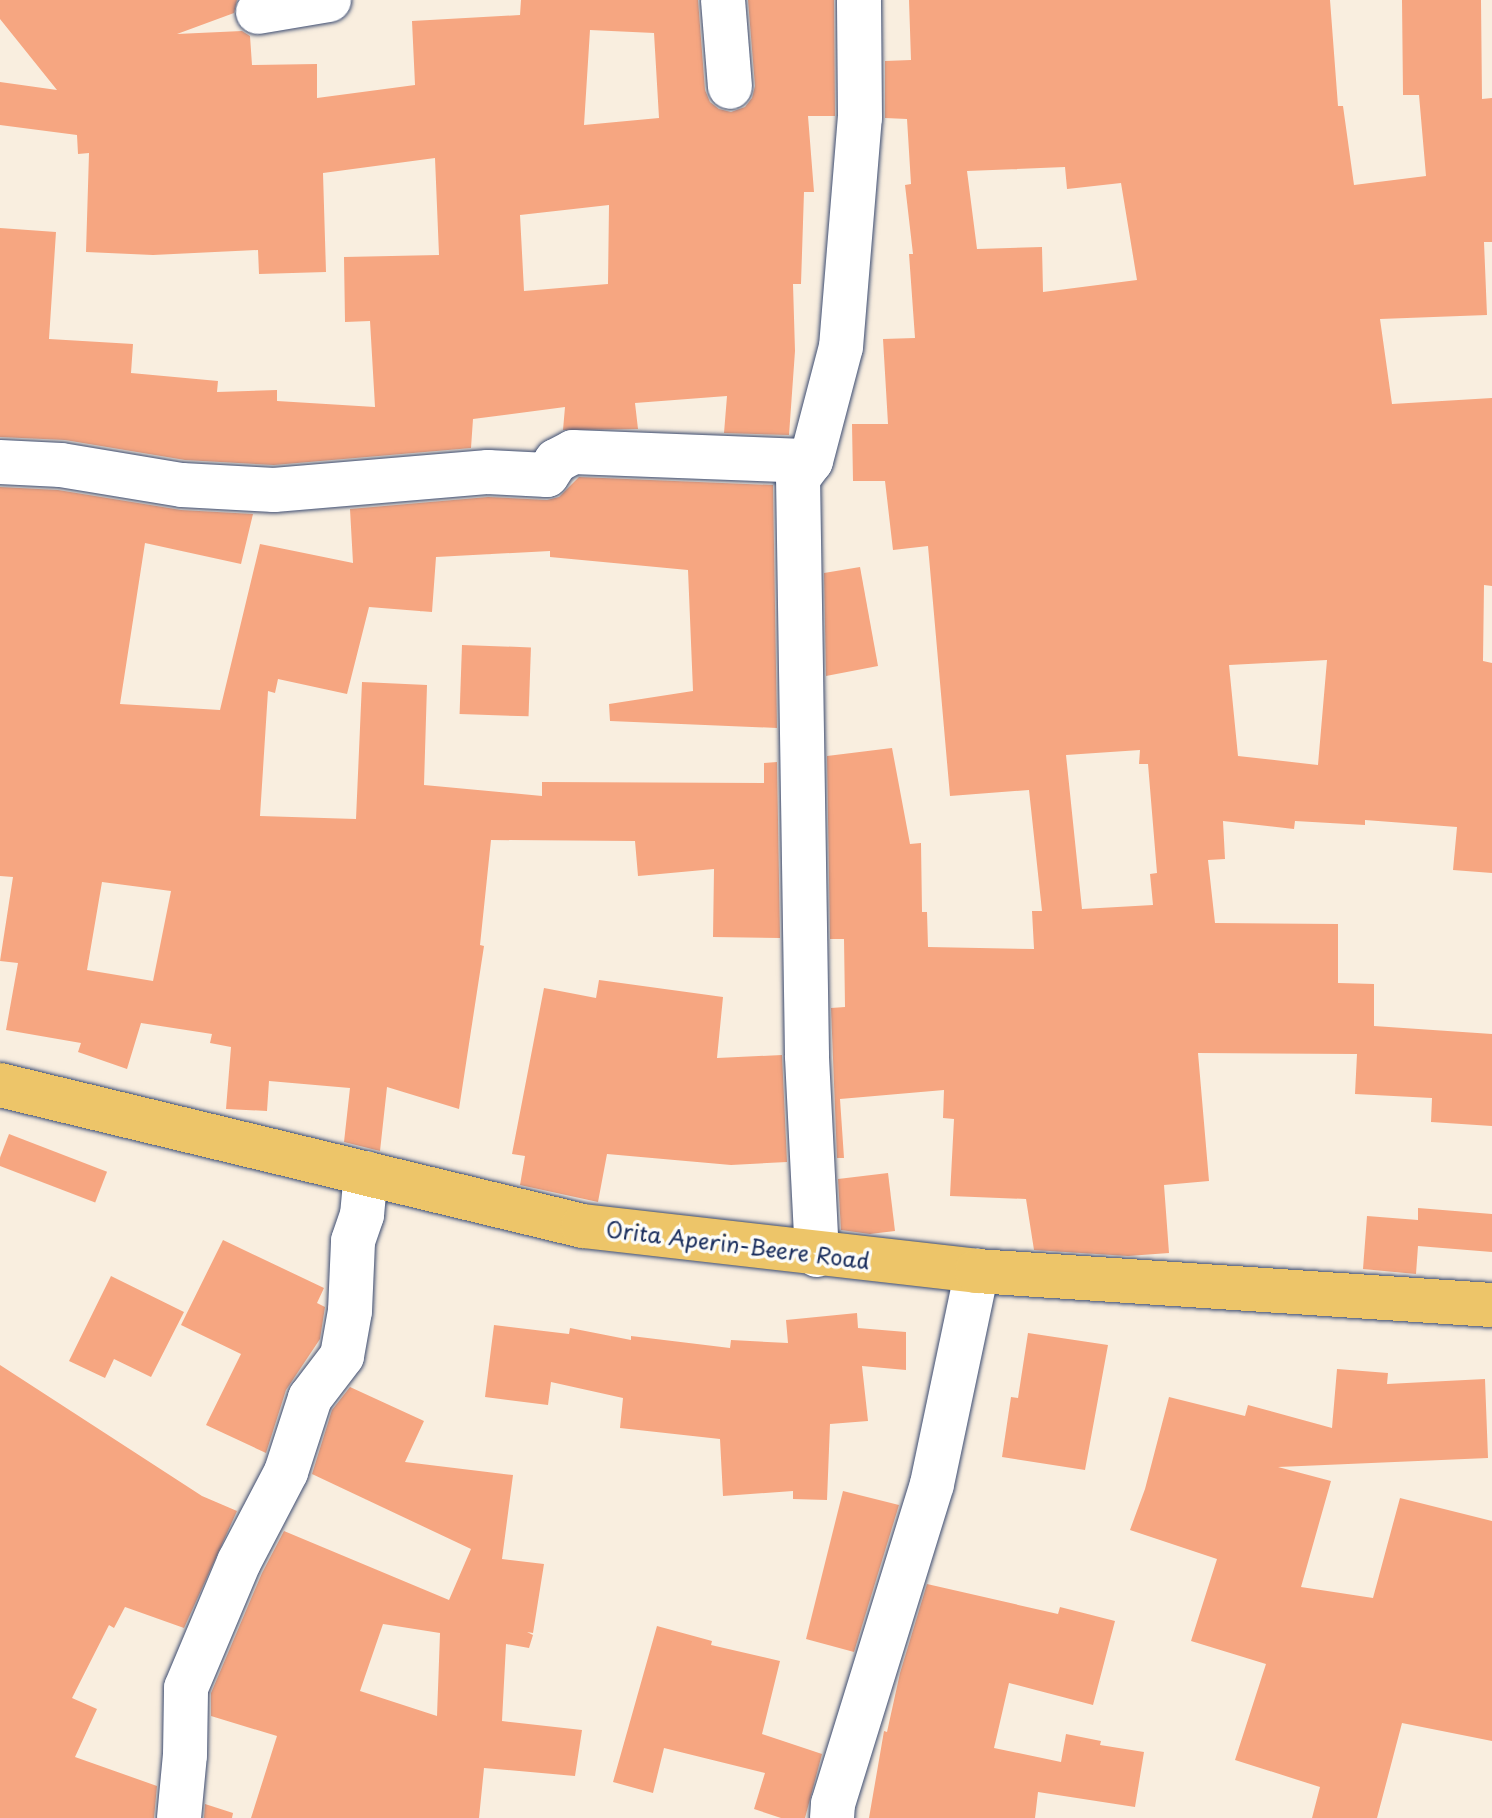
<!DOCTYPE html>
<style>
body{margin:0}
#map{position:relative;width:1492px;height:1818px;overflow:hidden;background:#f9eedf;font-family:"Playpen Sans",sans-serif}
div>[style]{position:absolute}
.building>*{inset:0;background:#f6a681;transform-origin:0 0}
.roads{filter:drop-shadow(0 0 2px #3c4c71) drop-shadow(0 0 2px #3c4c71)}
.minor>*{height:44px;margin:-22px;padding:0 22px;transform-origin:22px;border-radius:22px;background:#fff}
.major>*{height:44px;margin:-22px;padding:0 22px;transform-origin:22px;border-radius:22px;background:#edc569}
span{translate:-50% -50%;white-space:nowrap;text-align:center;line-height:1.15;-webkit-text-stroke:7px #fdfcf7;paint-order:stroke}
.street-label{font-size:22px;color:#1b2f5e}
</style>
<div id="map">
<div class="building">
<i style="clip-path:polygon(evenodd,0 0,237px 0,234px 13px,177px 34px,242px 31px,250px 36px,252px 65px,317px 64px,317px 98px,415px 85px,412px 21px,520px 15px,521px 0,698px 0,705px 90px,710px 102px,719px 109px,731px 112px,745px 107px,752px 98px,755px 86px,748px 0,834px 0,835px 116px,808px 116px,814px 192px,804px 192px,801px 284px,793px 284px,795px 351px,789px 435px,724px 433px,727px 396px,635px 403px,638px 429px,563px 430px,565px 407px,473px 419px,471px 448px,274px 465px,185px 460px,65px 440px,0 437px,0 228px,56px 232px,49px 339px,133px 344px,131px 373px,218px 381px,217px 392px,277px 390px,277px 401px,375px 407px,370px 321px,345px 322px,344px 257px,439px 255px,435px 158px,323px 173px,326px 272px,259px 274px,258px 250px,153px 255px,86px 252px,89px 153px,78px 154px,77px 135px,0 125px,0 82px,57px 90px,0 19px,0 0,590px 30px,654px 33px,659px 118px,584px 125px,590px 30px,0 0,609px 205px,608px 284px,524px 291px,520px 215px,609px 205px)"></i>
<i style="clip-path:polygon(evenodd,909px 0,1330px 0,1338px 106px,1343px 106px,1354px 185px,1426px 176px,1419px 95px,1403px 95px,1402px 0,1481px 0,1482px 99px,1492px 98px,1492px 242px,1484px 242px,1487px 315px,1380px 319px,1392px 404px,1492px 398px,1492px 586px,1484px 585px,1483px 661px,1492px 663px,1492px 873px,1453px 870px,1457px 827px,1365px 820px,1365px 825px,1295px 821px,1294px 829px,1223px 821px,1225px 859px,1208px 860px,1215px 923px,1338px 924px,1338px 983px,1374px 984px,1374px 1026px,1492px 1034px,1492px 1126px,1431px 1122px,1432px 1098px,1355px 1094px,1357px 1054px,1198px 1053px,1209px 1181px,1164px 1185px,1169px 1253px,1128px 1256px,1034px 1250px,1026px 1199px,950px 1196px,954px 1119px,943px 1118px,944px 1090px,840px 1099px,844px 1158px,837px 1158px,831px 1008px,845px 1007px,844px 939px,830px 939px,827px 756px,892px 748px,910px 844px,921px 843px,922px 912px,927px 912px,928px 947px,1034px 949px,1032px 911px,1042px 911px,1029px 790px,950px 796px,928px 546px,893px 550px,885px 481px,853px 481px,852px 424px,888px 424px,883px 339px,915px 338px,909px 254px,913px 254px,905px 185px,911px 184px,907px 119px,885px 118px,885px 61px,911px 60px,909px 0,1065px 167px,1067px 189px,1121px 183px,1137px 280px,1043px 292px,1042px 247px,977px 249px,967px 171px,1065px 167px,909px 0,1327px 660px,1318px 765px,1238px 756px,1229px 665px,1327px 660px,909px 0,1140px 750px,1139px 764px,1148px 764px,1157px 873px,1150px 874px,1153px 905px,1082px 909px,1066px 755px,1140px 750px)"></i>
<i style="clip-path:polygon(evenodd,579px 477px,773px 485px,777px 728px,610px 721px,609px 704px,693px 691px,688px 570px,550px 557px,550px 551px,436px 557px,432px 612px,369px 607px,347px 694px,278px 679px,275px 693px,268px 691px,260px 816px,356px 819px,362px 682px,427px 685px,424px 785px,542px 796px,542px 782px,764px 783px,764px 763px,777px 762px,780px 938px,713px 937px,714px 869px,638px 876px,635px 841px,491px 840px,480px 945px,484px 946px,459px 1109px,387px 1087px,380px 1151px,344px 1142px,350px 1088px,269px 1081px,267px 1111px,226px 1109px,231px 1047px,210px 1043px,212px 1034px,141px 1023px,127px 1069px,78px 1052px,81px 1043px,6px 1030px,18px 963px,0 961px,13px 877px,0 876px,0 487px,58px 490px,181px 510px,253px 514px,241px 564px,145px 543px,120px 704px,220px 710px,260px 544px,353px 563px,350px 509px,488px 497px,547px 500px,559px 497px,579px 477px,102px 882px,171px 891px,153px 981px,87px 970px,102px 882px)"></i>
<i style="clip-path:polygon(860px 567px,878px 666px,826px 676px,824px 573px)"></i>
<i style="left:462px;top:645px;width:69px;height:69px;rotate:2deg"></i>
<i style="clip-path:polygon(599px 980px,723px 997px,717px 1058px,782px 1055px,787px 1162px,731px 1165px,607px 1154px,598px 1202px,520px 1185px,525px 1156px,512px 1154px,544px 988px,596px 998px)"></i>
<i style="left:9px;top:1134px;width:105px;height:33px;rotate:21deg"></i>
<i style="clip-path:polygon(888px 1173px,895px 1231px,870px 1234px,841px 1230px,838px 1179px)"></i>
<i style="clip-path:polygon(1418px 1208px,1492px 1214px,1492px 1252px,1418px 1246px,1416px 1274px,1363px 1269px,1367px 1216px,1418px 1220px)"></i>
<i style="clip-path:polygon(223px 1240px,324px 1288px,317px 1303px,325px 1307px,320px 1339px,286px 1390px,266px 1453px,206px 1425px,241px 1354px,181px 1325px)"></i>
<i style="clip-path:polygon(111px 1276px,184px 1312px,151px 1377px,114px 1359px,105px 1378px,69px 1361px)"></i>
<i style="clip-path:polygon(857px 1313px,858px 1328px,906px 1332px,906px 1370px,862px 1366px,868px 1421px,830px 1424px,827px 1500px,793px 1499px,793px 1491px,723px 1496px,720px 1439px,620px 1428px,623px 1398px,551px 1382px,548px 1405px,485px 1397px,494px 1325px,569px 1334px,570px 1328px,631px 1340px,631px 1336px,730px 1348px,731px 1340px,788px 1343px,786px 1320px)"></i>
<i style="clip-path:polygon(1028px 1333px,1108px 1345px,1085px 1470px,1002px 1457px,1011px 1397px,1018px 1398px)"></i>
<i style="clip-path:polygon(0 1365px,202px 1496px,237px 1511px,184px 1628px,125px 1607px,114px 1628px,109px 1625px,72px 1698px,97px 1709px,75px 1757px,157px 1786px,154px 1818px,0 1818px)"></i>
<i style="clip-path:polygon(1337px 1369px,1388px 1373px,1387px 1384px,1485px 1379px,1488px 1458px,1278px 1467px,1331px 1481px,1301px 1587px,1373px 1598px,1400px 1498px,1492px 1521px,1492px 1741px,1402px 1723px,1377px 1818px,1312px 1818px,1320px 1787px,1235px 1760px,1266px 1664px,1191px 1641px,1217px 1559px,1130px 1530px,1145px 1489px,1169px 1397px,1245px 1416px,1248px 1405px,1332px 1428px)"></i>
<i style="clip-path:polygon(evenodd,350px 1387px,424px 1421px,405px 1462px,513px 1475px,502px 1559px,544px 1564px,533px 1633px,527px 1632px,533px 1635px,529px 1648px,506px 1644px,502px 1721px,582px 1730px,575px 1776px,484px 1768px,479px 1818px,251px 1818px,277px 1736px,211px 1716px,211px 1693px,262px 1573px,284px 1531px,449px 1600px,471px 1549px,312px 1474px,332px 1410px,350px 1387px,383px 1624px,440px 1633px,437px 1716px,360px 1691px,383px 1624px)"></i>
<i style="clip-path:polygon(843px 1491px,899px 1505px,854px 1652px,806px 1639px)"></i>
<i style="clip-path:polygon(927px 1584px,1058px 1614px,1060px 1607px,1115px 1621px,1093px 1705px,1009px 1683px,994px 1748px,1061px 1762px,1066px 1734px,1101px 1741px,1100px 1745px,1144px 1752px,1135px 1807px,1038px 1792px,1035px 1818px,869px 1818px,884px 1731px,887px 1732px,900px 1673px)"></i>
<i style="clip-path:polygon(657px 1626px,712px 1641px,711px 1645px,780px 1661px,762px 1734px,822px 1754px,805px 1818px,781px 1818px,754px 1809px,765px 1773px,664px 1748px,653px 1793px,613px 1782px)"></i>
<i style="clip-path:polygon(205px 1804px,233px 1813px,232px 1818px,204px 1818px)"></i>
</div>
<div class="roads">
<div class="minor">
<i style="left:723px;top:0;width:87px;rotate:85.4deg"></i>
<i style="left:258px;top:12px;width:72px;rotate:-9.6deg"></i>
<i style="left:0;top:462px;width:61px;rotate:2.8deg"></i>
<i style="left:61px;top:465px;width:123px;rotate:9.4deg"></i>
<i style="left:182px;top:485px;width:92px;rotate:3.1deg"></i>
<i style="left:274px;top:490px;width:215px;rotate:-4.8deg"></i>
<i style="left:488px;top:472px;width:59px;rotate:2.9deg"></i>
<i style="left:547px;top:475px;width:17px;rotate:-57deg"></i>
<i style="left:556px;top:461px;width:19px;rotate:-28deg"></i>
<i style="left:573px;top:452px;width:238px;rotate:2.2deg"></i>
<i style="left:817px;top:1255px;width:200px;rotate:-92.9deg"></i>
<i style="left:807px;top:1055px;width:577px;rotate:-90.89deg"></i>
<i style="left:798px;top:478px;width:21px;rotate:-53deg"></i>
<i style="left:811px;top:461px;width:118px;rotate:-75.3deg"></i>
<i style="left:841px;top:347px;width:230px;rotate:-85.3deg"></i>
<i style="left:860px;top:118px;width:118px;rotate:-90.5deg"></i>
<i style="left:179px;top:1818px;width:63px;rotate:-84.6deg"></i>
<i style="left:185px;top:1755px;width:67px;rotate:-89.1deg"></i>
<i style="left:186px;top:1688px;width:137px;rotate:-67.2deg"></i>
<i style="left:239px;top:1562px;width:102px;rotate:-62.4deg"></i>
<i style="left:286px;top:1472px;width:78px;rotate:-72deg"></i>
<i style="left:310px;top:1398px;width:53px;rotate:-52.7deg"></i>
<i style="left:342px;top:1356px;width:46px;rotate:-79.9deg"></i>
<i style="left:350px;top:1311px;width:70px;rotate:-87.5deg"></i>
<i style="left:353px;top:1241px;width:28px;rotate:-71deg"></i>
<i style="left:362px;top:1215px;width:42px;rotate:-84.6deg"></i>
<i style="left:832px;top:1818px;width:14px;rotate:-86deg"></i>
<i style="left:833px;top:1804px;width:335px;rotate:-72.8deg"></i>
<i style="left:932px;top:1484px;width:218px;rotate:-78.1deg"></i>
</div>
<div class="major">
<i style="left:0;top:1085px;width:600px;rotate:13.6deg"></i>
<i style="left:583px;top:1226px;width:397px;rotate:6.5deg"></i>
<i style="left:977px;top:1271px;width:516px;rotate:3.78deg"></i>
</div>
</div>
<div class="street-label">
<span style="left:738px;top:1244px;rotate:7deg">Orita Aperin-Beere Road</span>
</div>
</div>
